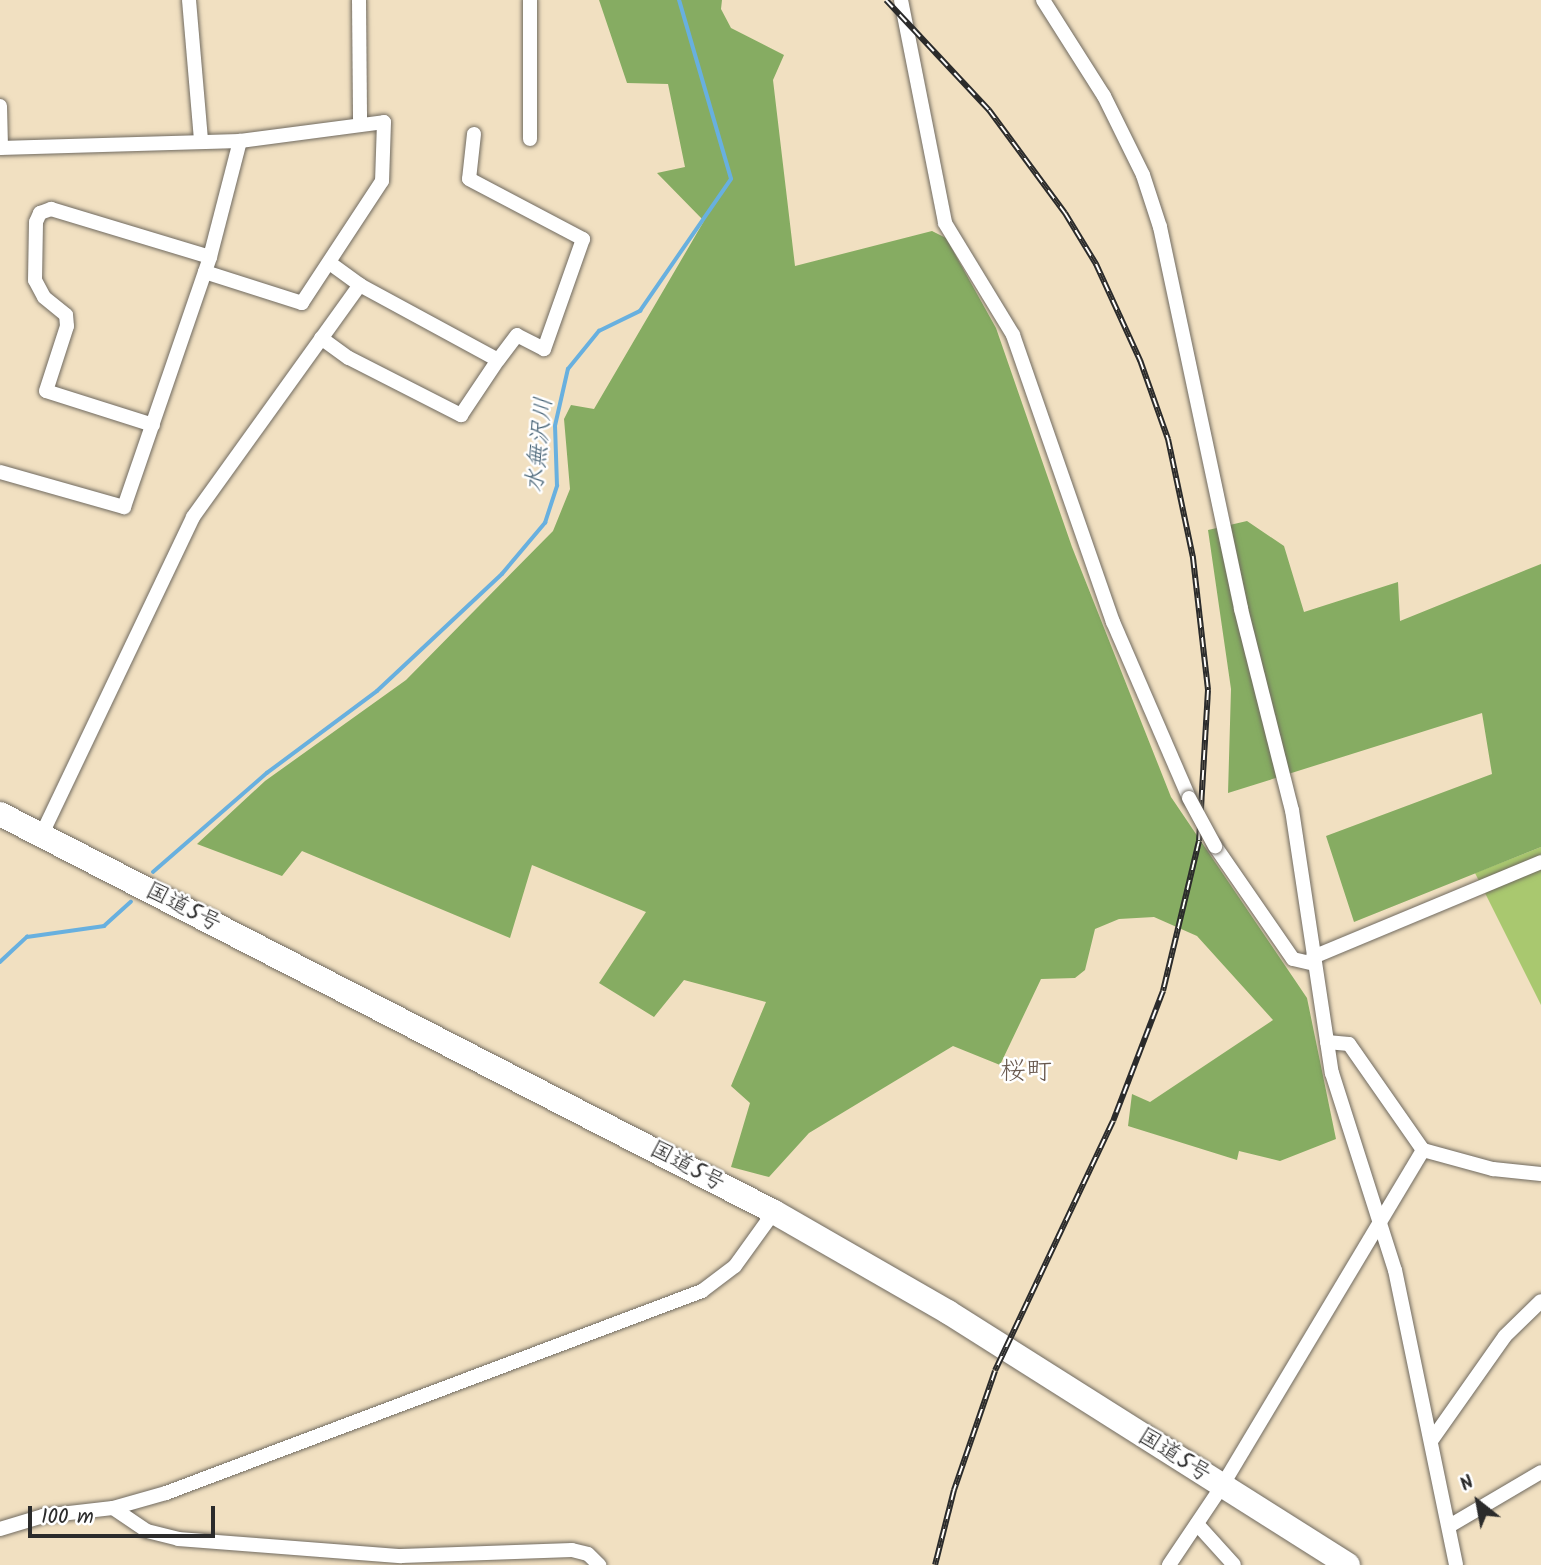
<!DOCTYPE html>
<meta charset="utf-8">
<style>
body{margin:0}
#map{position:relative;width:1541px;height:1565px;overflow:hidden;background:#f1e0c1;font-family:Kalam,"Klee One",sans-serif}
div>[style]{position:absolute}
.green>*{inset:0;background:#a9c86f}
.forest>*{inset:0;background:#86ac62}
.stream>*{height:3.5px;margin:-1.75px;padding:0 1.75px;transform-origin:1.75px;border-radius:1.75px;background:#68b0df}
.roads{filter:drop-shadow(0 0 2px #706a60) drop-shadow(0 0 2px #706a60)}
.street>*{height:14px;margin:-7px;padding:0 7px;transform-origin:7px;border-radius:7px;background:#fff}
.highway>*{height:24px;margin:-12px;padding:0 12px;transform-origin:12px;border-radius:12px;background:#fff}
.rail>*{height:6px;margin-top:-3px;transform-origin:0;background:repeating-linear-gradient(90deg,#fff 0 10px,#2b2b2b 0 20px);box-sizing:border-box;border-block:2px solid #2b2b2b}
.bridges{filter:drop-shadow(0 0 2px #706a60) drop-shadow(0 0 2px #706a60)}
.street-bridge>*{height:14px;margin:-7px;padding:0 7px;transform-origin:7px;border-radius:7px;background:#fff}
span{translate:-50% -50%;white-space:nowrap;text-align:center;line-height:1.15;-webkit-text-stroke:5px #fff;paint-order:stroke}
.street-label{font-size:23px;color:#2b2b2b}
.water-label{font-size:24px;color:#436073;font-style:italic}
.quarter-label{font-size:26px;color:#68584e}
.north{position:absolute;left:1443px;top:1467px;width:70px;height:70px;-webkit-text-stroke:5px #fff;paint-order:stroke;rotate:329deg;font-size:19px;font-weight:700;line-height:28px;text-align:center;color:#2b2b2b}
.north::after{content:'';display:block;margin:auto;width:24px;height:32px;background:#2b2b2b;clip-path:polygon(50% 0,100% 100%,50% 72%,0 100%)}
.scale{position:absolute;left:28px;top:1506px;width:187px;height:32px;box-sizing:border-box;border:4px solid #2b2b2b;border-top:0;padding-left:9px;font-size:21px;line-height:24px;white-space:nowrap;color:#2b2b2b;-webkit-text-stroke:5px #fff;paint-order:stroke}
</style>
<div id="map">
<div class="green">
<i style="clip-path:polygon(1541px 847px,1541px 1005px,1475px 873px)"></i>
</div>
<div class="forest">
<i style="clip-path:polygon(599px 0,722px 0,721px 9px,731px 28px,784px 55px,773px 80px,795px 266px,932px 231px,946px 238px,996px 328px,1072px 547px,1171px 797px,1307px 998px,1336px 1139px,1280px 1161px,1239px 1151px,1237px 1160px,1128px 1126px,1132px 1094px,1150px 1102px,1273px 1020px,1197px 936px,1154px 917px,1119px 919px,1095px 929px,1085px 970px,1075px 978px,1041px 979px,1000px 1065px,953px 1046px,809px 1133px,769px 1177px,731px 1167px,750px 1103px,731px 1086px,766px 1002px,684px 980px,654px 1017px,599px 983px,646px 912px,532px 865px,510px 938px,302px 851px,282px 876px,197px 844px,265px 781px,406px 680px,553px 531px,570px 489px,564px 419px,571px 405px,594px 409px,704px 221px,657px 173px,685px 167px,668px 84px,627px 83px)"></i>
<i style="clip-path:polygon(1247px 521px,1284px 546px,1304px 612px,1398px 582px,1400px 621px,1541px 564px,1541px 847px,1354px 922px,1326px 836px,1492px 774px,1482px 713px,1228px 793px,1231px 689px,1208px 530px)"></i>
</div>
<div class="stream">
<i style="left:153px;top:872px;width:151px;rotate:-41deg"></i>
<i style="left:267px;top:773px;width:137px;rotate:-36.7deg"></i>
<i style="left:377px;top:691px;width:171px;rotate:-43.1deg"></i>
<i style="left:502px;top:574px;width:67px;rotate:-49.9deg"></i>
<i style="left:545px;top:523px;width:39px;rotate:-72deg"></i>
<i style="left:557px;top:486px;width:60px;rotate:-91.9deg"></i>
<i style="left:555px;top:426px;width:58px;rotate:-77.2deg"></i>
<i style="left:568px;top:369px;width:49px;rotate:-50.8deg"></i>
<i style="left:599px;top:331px;width:46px;rotate:-26deg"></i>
<i style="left:640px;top:311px;width:160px;rotate:-55.4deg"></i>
<i style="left:731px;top:179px;width:186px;rotate:-106.2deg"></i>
<i style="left:0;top:962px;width:37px;rotate:-43deg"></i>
<i style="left:27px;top:937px;width:78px;rotate:-8.1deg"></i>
<i style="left:104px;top:926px;width:36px;rotate:-42deg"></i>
</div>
<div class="roads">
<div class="street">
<i style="left:189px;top:0;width:141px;rotate:85.1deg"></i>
<i style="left:359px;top:0;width:124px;rotate:89.5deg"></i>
<i style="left:901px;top:0;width:227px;rotate:78.8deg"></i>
<i style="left:945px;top:223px;width:131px;rotate:58.7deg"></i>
<i style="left:1013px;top:335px;width:304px;rotate:70.8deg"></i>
<i style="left:1113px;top:622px;width:192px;rotate:66.6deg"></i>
<i style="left:1043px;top:0;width:114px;rotate:57.6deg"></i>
<i style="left:1104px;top:96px;width:88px;rotate:63.7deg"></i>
<i style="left:1143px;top:175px;width:55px;rotate:71.9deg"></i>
<i style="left:1160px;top:227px;width:390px;rotate:78deg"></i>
<i style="left:1241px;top:609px;width:207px;rotate:75.8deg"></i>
<i style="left:1292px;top:810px;width:266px;rotate:81.4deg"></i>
<i style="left:1332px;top:1073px;width:207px;rotate:72.3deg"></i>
<i style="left:1395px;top:1270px;width:301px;rotate:78.3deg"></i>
<i style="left:0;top:106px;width:42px;rotate:88.6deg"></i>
<i style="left:474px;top:134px;width:45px;rotate:96.3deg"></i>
<i style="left:469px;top:179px;width:129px;rotate:27.8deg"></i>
<i style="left:583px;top:239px;width:117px;rotate:109.5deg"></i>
<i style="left:544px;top:349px;width:30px;rotate:-153deg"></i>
<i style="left:517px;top:335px;width:31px;rotate:127deg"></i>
<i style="left:530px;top:139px;width:139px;rotate:-90deg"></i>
<i style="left:0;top:148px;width:240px;rotate:-1.7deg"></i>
<i style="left:240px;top:141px;width:145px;rotate:-7.5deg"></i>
<i style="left:384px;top:122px;width:59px;rotate:91.9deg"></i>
<i style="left:382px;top:181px;width:146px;rotate:123.3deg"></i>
<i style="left:302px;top:303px;width:102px;rotate:-162.3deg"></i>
<i style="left:321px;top:338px;width:34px;rotate:36deg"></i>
<i style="left:349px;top:358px;width:126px;rotate:27deg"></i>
<i style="left:461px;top:415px;width:66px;rotate:-56.1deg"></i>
<i style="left:498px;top:360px;width:157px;rotate:-151.5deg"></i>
<i style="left:360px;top:285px;width:37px;rotate:-144deg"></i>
<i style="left:153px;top:425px;width:112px;rotate:-162.4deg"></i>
<i style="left:46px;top:391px;width:68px;rotate:-72.1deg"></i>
<i style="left:67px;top:326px;width:11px;rotate:-95deg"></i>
<i style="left:66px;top:315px;width:28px;rotate:-141deg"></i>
<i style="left:44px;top:297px;width:19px;rotate:-118deg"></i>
<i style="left:35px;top:280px;width:58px;rotate:-89deg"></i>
<i style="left:36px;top:222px;width:10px;rotate:-66deg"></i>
<i style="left:40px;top:213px;width:12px;rotate:-20deg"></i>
<i style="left:51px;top:209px;width:166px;rotate:16.8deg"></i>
<i style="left:0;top:472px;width:129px;rotate:15.8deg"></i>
<i style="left:124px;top:507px;width:264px;rotate:-71deg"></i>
<i style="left:210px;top:257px;width:120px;rotate:-75.5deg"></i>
<i style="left:41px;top:836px;width:353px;rotate:-64.5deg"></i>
<i style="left:193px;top:517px;width:286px;rotate:-54.3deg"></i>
<i style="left:1215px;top:846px;width:137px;rotate:55.4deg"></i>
<i style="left:1293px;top:959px;width:22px;rotate:13deg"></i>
<i style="left:1313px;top:957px;width:247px;rotate:-22.6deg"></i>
<i style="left:1327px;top:1042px;width:22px;rotate:5deg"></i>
<i style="left:1349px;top:1044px;width:129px;rotate:55.1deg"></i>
<i style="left:1423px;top:1150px;width:73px;rotate:15.2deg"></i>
<i style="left:1493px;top:1169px;width:48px;rotate:5.9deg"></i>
<i style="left:1431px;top:1441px;width:128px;rotate:-54.8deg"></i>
<i style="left:1505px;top:1336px;width:50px;rotate:-44.2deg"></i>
<i style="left:113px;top:1508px;width:55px;rotate:-15.8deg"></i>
<i style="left:166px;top:1493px;width:573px;rotate:-20.65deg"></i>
<i style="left:702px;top:1291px;width:41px;rotate:-37.1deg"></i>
<i style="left:735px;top:1266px;width:67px;rotate:-54.2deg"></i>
<i style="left:1197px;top:1524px;width:55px;rotate:47.9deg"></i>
<i style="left:1451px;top:1525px;width:104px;rotate:-30.5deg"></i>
<i style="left:0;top:1529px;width:45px;rotate:-16.8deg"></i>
<i style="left:43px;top:1516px;width:70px;rotate:-6.5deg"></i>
<i style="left:113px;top:1508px;width:41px;rotate:34.1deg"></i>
<i style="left:147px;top:1531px;width:32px;rotate:14deg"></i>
<i style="left:178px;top:1539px;width:224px;rotate:4.4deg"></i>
<i style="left:401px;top:1556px;width:171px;rotate:-2deg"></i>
<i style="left:572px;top:1550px;width:16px;rotate:14deg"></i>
<i style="left:588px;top:1554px;width:16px;rotate:45deg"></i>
<i style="left:1169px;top:1565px;width:95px;rotate:-56.1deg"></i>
<i style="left:1222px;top:1486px;width:392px;rotate:-59.1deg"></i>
</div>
<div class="highway">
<i style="left:0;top:814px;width:870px;rotate:27.21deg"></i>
<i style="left:774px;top:1212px;width:201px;rotate:29.9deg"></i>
<i style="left:948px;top:1312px;width:473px;rotate:32.3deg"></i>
</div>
</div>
<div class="rail">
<i style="left:886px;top:0;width:151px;rotate:46.9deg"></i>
<i style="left:989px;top:110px;width:128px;rotate:53.6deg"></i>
<i style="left:1065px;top:213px;width:60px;rotate:58.7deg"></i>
<i style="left:1096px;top:264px;width:106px;rotate:65.4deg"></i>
<i style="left:1140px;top:360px;width:84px;rotate:70.5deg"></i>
<i style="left:1168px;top:439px;width:122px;rotate:78.1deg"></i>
<i style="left:1193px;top:558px;width:133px;rotate:83.5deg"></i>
<i style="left:1208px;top:690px;width:151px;rotate:93.4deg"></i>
<i style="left:1199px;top:841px;width:154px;rotate:103.5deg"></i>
<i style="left:1163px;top:991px;width:139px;rotate:111deg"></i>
<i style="left:1113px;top:1121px;width:276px;rotate:115.3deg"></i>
<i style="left:995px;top:1371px;width:126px;rotate:109deg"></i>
<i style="left:954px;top:1490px;width:77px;rotate:104.2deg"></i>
</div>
<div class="bridges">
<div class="street-bridge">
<i style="left:1189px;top:798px;width:55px;rotate:61.6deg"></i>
</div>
</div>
<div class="street-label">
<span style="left:183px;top:908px;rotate:27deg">国道5号</span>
<span style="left:687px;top:1167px;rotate:28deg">国道5号</span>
<span style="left:1174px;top:1456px;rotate:32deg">国道5号</span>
</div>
<div class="water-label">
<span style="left:540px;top:445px;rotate:-84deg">水無沢川</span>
</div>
<div class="quarter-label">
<span style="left:1026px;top:1073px">桜町</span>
</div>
<div class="north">N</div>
<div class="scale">100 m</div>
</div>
